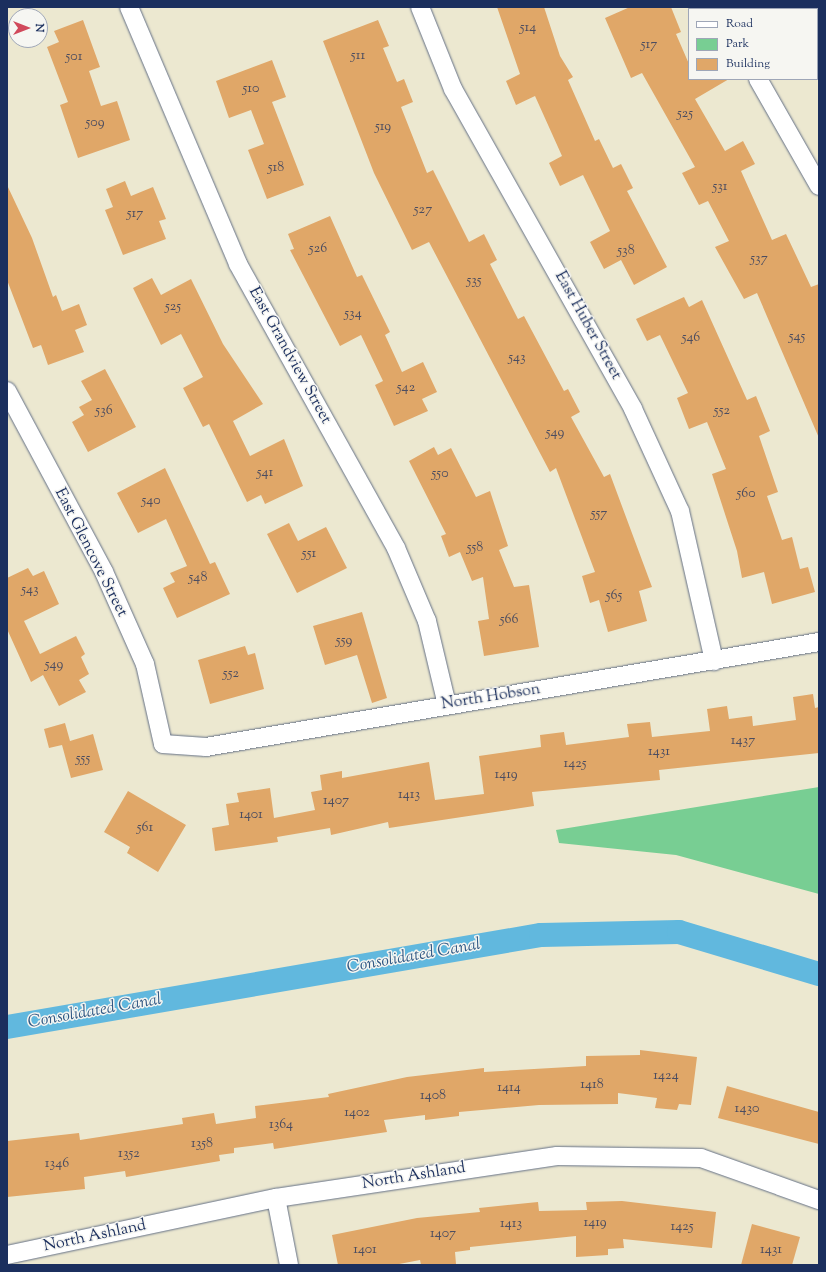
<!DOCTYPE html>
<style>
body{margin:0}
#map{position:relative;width:826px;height:1272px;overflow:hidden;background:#ece8d0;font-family:"Sorts Mill Goudy",serif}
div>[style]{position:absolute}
.green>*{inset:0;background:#78ce93}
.canal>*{height:24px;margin:-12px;padding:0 12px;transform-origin:12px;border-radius:12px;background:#61b8de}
.building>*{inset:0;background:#e0a768}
.roads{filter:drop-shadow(0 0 1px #647086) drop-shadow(0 0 1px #647086)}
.street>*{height:18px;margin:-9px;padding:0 9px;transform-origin:9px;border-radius:9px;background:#fff}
span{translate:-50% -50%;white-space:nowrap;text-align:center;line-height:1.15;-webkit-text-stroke:3px #f6f6f2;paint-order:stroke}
.number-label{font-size:14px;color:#4c4d60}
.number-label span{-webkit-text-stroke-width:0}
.street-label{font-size:16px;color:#1b2f5e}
.water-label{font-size:17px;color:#305884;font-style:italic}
.frame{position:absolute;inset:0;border:8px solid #1b2f5e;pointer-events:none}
.legend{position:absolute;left:688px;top:8px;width:130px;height:72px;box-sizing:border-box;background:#f6f6f2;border:1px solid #9ea6b7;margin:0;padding:5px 7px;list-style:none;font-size:12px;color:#1b2f5e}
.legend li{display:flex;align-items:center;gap:8px;height:20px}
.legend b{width:20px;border:1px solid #9ea6b7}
.north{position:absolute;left:8px;top:8px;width:40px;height:40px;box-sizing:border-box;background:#f6f6f2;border:1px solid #9ea6b7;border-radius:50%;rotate:90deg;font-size:11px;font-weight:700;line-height:16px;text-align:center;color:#1b2f5e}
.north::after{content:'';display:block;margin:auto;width:14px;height:18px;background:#d1495b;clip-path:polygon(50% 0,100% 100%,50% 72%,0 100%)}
</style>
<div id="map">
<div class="green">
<i style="clip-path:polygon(819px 787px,819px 894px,676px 855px,559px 843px,556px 830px)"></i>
</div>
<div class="canal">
<i style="left:7px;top:1027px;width:542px;rotate:-9.78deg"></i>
<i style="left:541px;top:935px;width:138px;rotate:-1.2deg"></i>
<i style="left:679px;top:932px;width:146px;rotate:16.7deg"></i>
</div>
<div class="building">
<i style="clip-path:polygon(497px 7px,544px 7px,560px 56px,573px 77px,568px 80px,595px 141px,599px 139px,613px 168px,621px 164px,633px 188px,627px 191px,667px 267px,634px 285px,621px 260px,604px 269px,590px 242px,610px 231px,583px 175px,560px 186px,549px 163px,562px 156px,535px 96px,516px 105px,506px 81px,520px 74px)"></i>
<i style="clip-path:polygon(630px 7px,671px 7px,681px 32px,676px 34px,689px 64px,689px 79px,729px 79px,695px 99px,725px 151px,743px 141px,755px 164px,741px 171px,772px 240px,786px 234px,811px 287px,819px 284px,819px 438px,757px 293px,744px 299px,715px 247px,729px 241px,708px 201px,699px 205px,682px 173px,695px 167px,642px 73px,631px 78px,605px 18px)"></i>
<i style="clip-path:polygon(83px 20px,100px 67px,89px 71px,101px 106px,117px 101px,130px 140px,78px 158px,60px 105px,68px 102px,47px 47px,59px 42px,54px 31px)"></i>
<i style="clip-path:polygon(378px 20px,389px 46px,383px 48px,397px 82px,404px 79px,413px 102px,401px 107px,427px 173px,433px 170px,469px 242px,484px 234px,497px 260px,490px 264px,518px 319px,524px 316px,564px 391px,568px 389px,580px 412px,571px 417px,604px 477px,610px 474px,652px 587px,639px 591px,647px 621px,608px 632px,599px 600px,590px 603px,582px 576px,595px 572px,556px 468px,550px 472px,429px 242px,412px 250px,374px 173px,323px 41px)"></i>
<i style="clip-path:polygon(272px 60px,286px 97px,272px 102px,304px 185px,267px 199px,248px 150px,264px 144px,251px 110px,229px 118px,216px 81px)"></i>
<i style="clip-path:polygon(125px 181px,131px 196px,153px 187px,166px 219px,159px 221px,166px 239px,123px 255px,105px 210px,113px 207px,106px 189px)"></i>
<i style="clip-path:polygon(7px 185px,32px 238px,53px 297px,56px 295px,62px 311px,79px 304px,87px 325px,75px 330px,84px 352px,48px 365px,41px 345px,33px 348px,7px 280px)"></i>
<i style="clip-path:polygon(330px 216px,357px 277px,362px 275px,390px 332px,385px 335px,402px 372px,423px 362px,437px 392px,422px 399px,428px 411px,394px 426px,375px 385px,383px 381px,361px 335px,340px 346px,290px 250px,294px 249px,288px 234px)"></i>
<i style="clip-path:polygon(152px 278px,161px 295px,191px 279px,223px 344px,263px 404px,233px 421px,250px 456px,284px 439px,303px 486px,265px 504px,261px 495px,247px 502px,209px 424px,203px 427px,183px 388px,203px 377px,181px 334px,161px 345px,133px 288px)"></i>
<i style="clip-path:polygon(684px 297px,689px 307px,702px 300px,747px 400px,756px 396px,770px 431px,759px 436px,778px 492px,767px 496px,782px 540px,792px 537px,800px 569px,808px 567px,815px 592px,772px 604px,764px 572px,742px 578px,737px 551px,712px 474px,726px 469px,707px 422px,689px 429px,677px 398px,688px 393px,660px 335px,647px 341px,636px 319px)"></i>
<i style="clip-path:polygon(105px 369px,136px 427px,88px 452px,72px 422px,84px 415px,79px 407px,92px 400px,81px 381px)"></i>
<i style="clip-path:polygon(434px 447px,438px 455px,451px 448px,476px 497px,490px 491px,508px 546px,499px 550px,514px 587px,529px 585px,539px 647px,484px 656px,478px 621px,489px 619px,483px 577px,472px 581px,460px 552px,449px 557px,441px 536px,446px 534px,409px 461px)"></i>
<i style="clip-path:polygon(165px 468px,210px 564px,215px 562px,230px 594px,177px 618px,163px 588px,175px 582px,170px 573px,187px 566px,166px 519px,138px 533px,117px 493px)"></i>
<i style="clip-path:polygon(289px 523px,298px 541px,326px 527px,347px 568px,297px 593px,267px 534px)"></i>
<i style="clip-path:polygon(28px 568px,33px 576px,44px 571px,59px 604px,24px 621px,40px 654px,76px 636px,85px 654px,81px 657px,89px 674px,79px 680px,86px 692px,59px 706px,43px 675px,31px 682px,7px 629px,7px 578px)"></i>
<i style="clip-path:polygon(362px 612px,387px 698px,372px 703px,357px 655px,325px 665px,313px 626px)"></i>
<i style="clip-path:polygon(245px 646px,248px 655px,255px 653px,264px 689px,210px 704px,198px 660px)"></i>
<i style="clip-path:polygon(813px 694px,815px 708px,819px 707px,819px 753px,659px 770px,660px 780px,532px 792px,534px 806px,389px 828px,388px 822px,331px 835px,330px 828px,277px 837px,278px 842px,215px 851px,212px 828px,229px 825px,226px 804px,239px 802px,237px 793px,270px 788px,274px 818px,315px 810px,311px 792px,322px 790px,320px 775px,342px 771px,342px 778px,429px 762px,435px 800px,484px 794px,479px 756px,541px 747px,540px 735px,564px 732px,566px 745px,629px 737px,627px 724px,650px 722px,652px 737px,710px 731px,707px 709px,727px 706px,729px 719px,752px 716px,753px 726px,796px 720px,793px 697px)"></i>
<i style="clip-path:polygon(65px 723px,70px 741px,93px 734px,103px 770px,71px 778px,62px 745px,49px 748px,44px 729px)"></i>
<i style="clip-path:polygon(128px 791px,186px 825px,158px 872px,127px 853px,130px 847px,104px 832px)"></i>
<i style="clip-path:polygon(640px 1050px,697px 1057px,691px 1105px,679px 1104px,677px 1110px,655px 1108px,657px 1098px,618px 1093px,618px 1104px,539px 1105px,459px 1112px,459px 1116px,425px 1120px,425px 1115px,384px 1120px,387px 1132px,274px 1149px,273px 1143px,234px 1148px,234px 1153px,219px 1155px,220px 1161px,126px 1177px,125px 1171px,84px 1177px,85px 1189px,7px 1197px,7px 1141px,79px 1133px,80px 1140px,183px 1124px,182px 1118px,214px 1113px,216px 1124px,256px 1118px,255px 1106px,329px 1097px,328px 1094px,407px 1077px,484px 1068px,484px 1072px,586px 1066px,586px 1056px,640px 1055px)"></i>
<i style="clip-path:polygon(727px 1086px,819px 1112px,819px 1144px,718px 1118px)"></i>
<i style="clip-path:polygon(622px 1201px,716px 1212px,712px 1248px,623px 1239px,624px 1248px,608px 1249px,608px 1255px,576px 1257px,576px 1236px,470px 1247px,470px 1250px,455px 1252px,456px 1264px,421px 1265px,420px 1260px,394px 1265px,338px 1265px,332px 1235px,417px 1218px,480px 1212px,479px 1208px,538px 1202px,539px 1211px,587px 1210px,586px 1202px)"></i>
<i style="clip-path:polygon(752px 1224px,800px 1237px,792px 1265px,741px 1265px)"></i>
</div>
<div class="roads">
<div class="street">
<i style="left:129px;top:7px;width:279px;rotate:67deg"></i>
<i style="left:238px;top:264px;width:325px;rotate:60.9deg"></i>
<i style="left:396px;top:548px;width:79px;rotate:67deg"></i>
<i style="left:427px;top:621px;width:86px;rotate:76.6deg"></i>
<i style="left:420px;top:7px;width:88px;rotate:68.1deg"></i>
<i style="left:453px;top:89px;width:367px;rotate:60.6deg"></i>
<i style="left:633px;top:409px;width:112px;rotate:65.3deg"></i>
<i style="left:680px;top:511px;width:154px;rotate:77.2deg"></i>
<i style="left:722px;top:7px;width:2px;rotate:90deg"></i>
<i style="left:817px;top:11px;width:2px;rotate:-27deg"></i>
<i style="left:758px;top:79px;width:123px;rotate:60.3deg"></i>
<i style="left:7px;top:391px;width:205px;rotate:61.8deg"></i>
<i style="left:104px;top:572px;width:101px;rotate:66deg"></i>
<i style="left:145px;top:664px;width:82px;rotate:77.3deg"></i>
<i style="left:163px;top:744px;width:43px;rotate:4deg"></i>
<i style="left:206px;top:747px;width:622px;rotate:-9.72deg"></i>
<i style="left:276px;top:1198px;width:68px;rotate:79deg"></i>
<i style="left:7px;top:1255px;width:275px;rotate:-12deg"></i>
<i style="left:276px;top:1198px;width:284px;rotate:-8.5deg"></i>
<i style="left:557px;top:1156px;width:144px;rotate:0.8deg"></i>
<i style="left:701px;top:1158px;width:125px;rotate:19.6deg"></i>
</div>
</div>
<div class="number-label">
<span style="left:528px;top:28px">514</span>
<span style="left:649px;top:45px">517</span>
<span style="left:358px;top:56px">511</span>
<span style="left:74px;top:57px">501</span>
<span style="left:251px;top:89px">510</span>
<span style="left:685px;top:114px">525</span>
<span style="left:95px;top:123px">509</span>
<span style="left:383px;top:127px">519</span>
<span style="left:276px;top:168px">518</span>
<span style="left:720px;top:187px">531</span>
<span style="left:423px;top:210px">527</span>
<span style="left:135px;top:214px">517</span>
<span style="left:318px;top:249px">526</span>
<span style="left:626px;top:251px">538</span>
<span style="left:759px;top:259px">537</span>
<span style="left:474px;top:281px">535</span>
<span style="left:173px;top:307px">525</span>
<span style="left:353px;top:314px">534</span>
<span style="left:797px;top:337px">545</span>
<span style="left:691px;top:338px">546</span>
<span style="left:517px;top:358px">543</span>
<span style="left:406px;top:388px">542</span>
<span style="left:104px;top:411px">536</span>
<span style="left:722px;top:411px">552</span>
<span style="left:555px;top:433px">549</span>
<span style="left:265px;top:473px">541</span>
<span style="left:440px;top:474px">550</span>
<span style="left:746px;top:494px">560</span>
<span style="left:151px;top:501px">540</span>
<span style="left:599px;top:514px">557</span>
<span style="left:475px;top:548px">558</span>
<span style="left:309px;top:554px">551</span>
<span style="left:198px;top:578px">548</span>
<span style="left:30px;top:590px">543</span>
<span style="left:614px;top:596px">565</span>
<span style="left:509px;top:620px">566</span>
<span style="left:344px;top:641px">559</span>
<span style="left:54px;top:665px">549</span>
<span style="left:231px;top:674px">552</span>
<span style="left:743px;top:741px">1437</span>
<span style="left:659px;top:752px">1431</span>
<span style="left:83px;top:759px">555</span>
<span style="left:575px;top:764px">1425</span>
<span style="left:506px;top:775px">1419</span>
<span style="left:409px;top:795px">1413</span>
<span style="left:336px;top:801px">1407</span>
<span style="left:251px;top:815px">1401</span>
<span style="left:145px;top:828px">561</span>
<span style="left:666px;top:1076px">1424</span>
<span style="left:592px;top:1085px">1418</span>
<span style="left:509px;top:1088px">1414</span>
<span style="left:433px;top:1096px">1408</span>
<span style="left:747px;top:1109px">1430</span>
<span style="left:357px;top:1113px">1402</span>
<span style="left:281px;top:1125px">1364</span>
<span style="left:202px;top:1144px">1358</span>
<span style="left:129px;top:1154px">1352</span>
<span style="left:57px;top:1164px">1346</span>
<span style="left:595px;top:1223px">1419</span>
<span style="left:511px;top:1224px">1413</span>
<span style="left:682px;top:1227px">1425</span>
<span style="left:443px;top:1234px">1407</span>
<span style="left:365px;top:1250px">1401</span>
<span style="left:771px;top:1250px">1431</span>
</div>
<div class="street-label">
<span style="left:587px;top:326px;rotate:61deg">East Huber Street</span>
<span style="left:289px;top:356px;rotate:61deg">East Grandview Street</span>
<span style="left:90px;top:553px;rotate:63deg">East Glencove Street</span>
<span style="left:491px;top:698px;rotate:-9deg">North Hobson</span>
<span style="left:414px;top:1177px;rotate:-9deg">North Ashland</span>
<span style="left:95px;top:1237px;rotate:-12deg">North Ashland</span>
</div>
<div class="water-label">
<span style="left:414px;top:957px;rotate:-10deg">Consolidated Canal</span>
<span style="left:95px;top:1012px;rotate:-10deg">Consolidated Canal</span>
</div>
<div class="frame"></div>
<ul class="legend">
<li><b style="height:5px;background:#fff"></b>Road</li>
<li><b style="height:11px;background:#78ce93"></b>Park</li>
<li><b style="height:11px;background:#e0a768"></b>Building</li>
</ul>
<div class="north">N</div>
</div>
